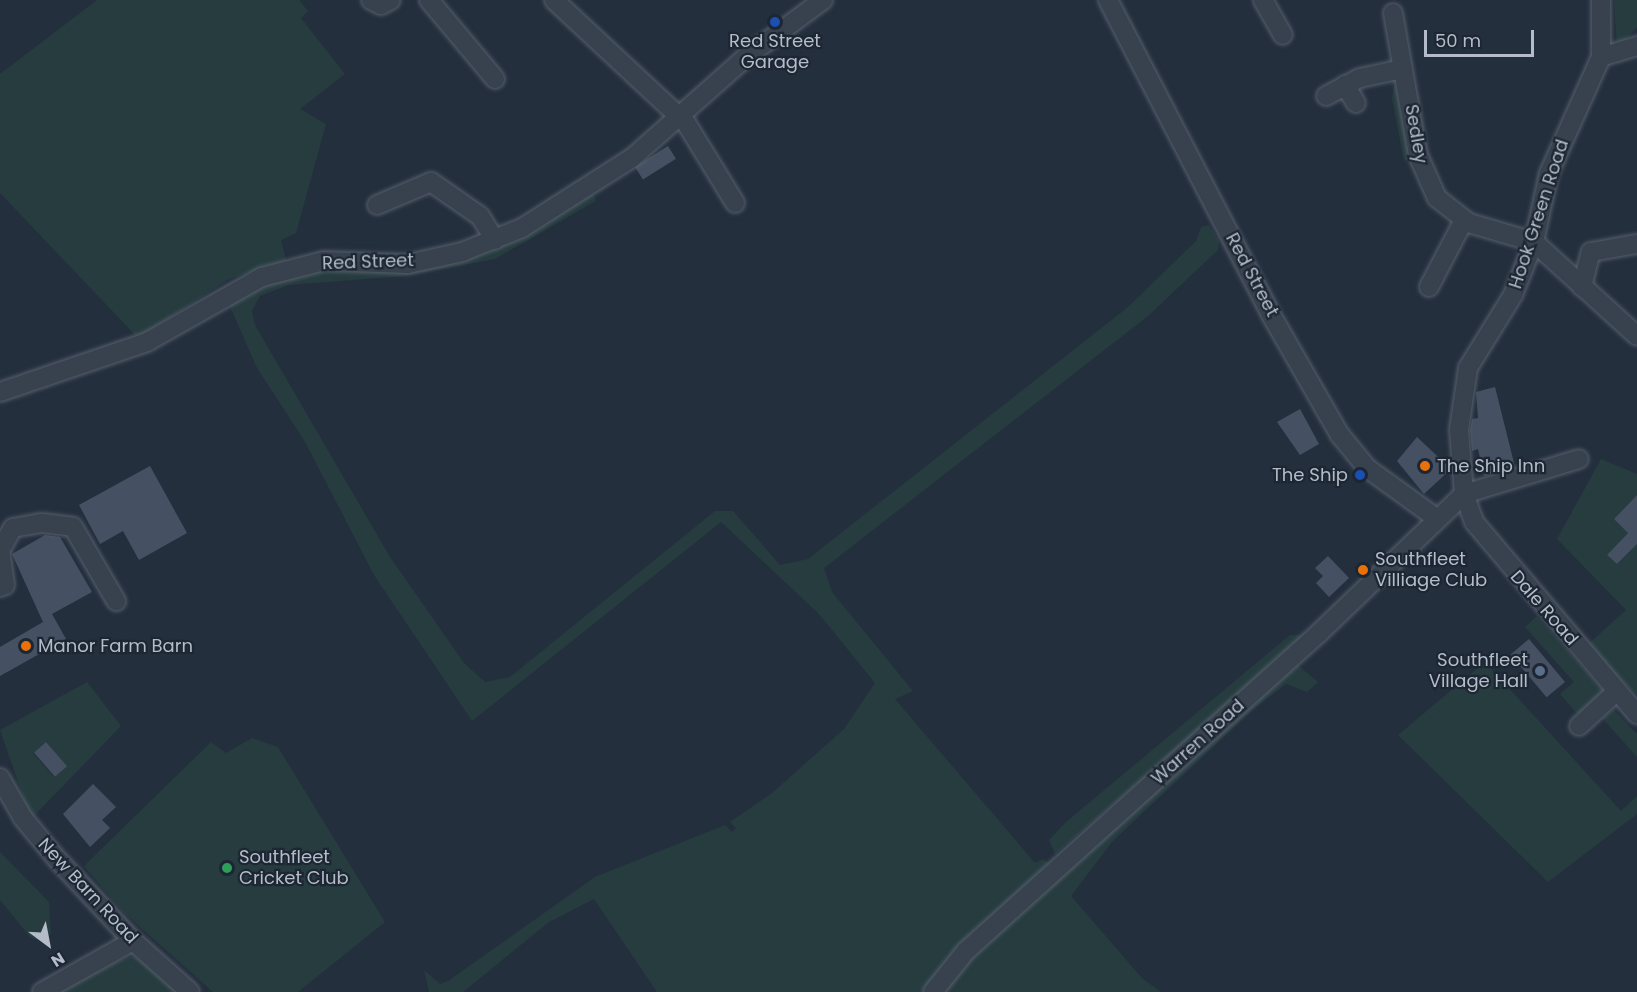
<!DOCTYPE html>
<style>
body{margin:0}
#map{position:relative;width:1637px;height:992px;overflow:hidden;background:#242f3e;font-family:Poppins,sans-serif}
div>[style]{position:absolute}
.green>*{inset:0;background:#263c3f}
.building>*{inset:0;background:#455162;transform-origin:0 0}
.roads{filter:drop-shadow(0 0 2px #565f6c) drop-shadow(0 0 2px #565f6c)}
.minor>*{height:18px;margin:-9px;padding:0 9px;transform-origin:9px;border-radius:9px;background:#38414e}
.dots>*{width:16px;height:16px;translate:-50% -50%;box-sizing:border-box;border:3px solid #1d2633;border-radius:50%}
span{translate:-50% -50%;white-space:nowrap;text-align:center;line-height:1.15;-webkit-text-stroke:4.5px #1d2633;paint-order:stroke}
.poi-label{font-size:18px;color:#b4bcc9}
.left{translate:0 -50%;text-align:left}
.right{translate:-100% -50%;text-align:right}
.street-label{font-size:18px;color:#b4bcc9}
.north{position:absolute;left:18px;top:914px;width:60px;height:60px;-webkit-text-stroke:4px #1d2633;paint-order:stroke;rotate:148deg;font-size:16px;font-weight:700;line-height:24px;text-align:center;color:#b4bcc9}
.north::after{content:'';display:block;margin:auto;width:21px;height:27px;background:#b4bcc9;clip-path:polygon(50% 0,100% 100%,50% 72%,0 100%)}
.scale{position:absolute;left:1424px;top:30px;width:110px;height:27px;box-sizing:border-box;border:3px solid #b4bcc9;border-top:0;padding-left:8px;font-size:18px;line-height:21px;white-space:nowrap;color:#b4bcc9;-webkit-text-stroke:4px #1d2633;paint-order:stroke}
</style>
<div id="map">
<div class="green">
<i style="clip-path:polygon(97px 0,299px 0,308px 11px,301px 18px,345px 74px,300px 109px,326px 124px,296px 233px,281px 240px,286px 260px,229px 279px,138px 338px,0 193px,0 74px)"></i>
<i style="clip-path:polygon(1614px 0,1637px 0,1637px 28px,1617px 47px)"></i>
<i style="clip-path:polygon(1395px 83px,1410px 159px,1404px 161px,1392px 99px)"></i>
<i style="clip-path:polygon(592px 190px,596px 201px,495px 259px,405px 276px,288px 285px,260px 296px,252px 311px,255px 325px,390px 557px,464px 663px,485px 682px,510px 677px,715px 511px,733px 511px,780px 565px,808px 559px,1128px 307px,1196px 241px,1201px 227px,1209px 225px,1219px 241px,1218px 250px,1148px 316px,824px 568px,832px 592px,913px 691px,895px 699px,1035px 863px,1043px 859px,1053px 866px,929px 992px,657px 992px,594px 899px,549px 922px,463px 992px,429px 992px,424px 970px,440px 984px,448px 981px,595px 877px,725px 825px,732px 832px,736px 828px,730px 822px,772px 793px,844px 729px,875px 683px,819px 614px,721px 522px,472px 721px,374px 575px,304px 440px,257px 368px,228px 302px,277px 272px,433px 262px)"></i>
<i style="clip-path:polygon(1601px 459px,1637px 474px,1637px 495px,1614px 519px,1628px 533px,1607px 555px,1617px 564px,1637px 544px,1637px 695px,1585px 647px,1626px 610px,1557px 539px)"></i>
<i style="clip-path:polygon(1537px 616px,1607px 695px,1581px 718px,1560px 694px,1574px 682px,1525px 627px)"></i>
<i style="clip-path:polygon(1290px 635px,1311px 635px,1055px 854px,1049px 840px,1066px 822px)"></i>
<i style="clip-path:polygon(1294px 662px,1318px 682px,1307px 692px,1286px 684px,1251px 711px,1112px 842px,1071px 896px,1142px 978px,1161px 992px,937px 992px,950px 973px)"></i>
<i style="clip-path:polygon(1485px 662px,1621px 811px,1637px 796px,1637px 814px,1548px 882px,1398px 735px)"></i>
<i style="clip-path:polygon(evenodd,87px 682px,121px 726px,31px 819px,0 730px,87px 682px,46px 742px,66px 766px,54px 777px,33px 753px,46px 742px)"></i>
<i style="clip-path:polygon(1613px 709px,1637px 734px,1637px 757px,1602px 718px)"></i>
<i style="clip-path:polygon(252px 738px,278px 747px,385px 922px,298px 992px,213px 992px,121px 910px,84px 866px,211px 742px,226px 753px)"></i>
<i style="clip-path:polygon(0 852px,49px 902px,51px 933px,43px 941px,31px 938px,0 900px)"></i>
<i style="clip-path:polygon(135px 956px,178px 992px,51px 992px,121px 960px)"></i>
</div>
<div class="building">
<i style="left:668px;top:146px;width:15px;height:39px;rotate:58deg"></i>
<i style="clip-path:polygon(1495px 387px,1515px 467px,1484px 476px,1478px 449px,1472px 451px,1470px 430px,1472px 419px,1478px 418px,1476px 392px)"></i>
<i style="clip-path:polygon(1300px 409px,1319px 444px,1300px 455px,1277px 422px)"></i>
<i style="clip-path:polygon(1417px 437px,1451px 469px,1424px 494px,1397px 461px)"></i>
<i style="clip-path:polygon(150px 466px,187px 533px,139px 560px,123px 531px,100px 544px,79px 505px)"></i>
<i style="clip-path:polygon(1637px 495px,1637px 544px,1617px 564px,1607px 555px,1628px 533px,1614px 519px)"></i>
<i style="clip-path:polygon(45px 535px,60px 537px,92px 592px,52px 614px,66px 639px,0 676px,0 647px,43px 622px,12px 554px)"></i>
<i style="clip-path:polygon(1328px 556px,1349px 578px,1329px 597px,1316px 583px,1323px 576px,1315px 568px)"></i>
<i style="left:1529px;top:639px;width:56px;height:24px;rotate:50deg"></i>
<i style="left:46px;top:742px;width:32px;height:16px;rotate:49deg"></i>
<i style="clip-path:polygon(93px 784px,116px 807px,102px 820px,110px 828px,90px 847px,63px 814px)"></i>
</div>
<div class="roads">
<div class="minor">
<i style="left:371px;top:0;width:11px;rotate:27deg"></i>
<i style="left:381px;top:5px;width:11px;rotate:-27deg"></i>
<i style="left:429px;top:0;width:103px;rotate:50.1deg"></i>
<i style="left:554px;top:0;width:180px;rotate:43deg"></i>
<i style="left:686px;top:123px;width:94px;rotate:58.5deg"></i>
<i style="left:1108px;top:0;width:352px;rotate:62.6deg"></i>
<i style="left:1270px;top:313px;width:141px;rotate:60.2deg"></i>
<i style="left:1340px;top:435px;width:43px;rotate:50.7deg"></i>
<i style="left:1367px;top:468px;width:85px;rotate:35.9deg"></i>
<i style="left:1263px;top:0;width:40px;rotate:60.3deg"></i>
<i style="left:1601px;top:0;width:57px;rotate:90deg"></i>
<i style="left:1601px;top:57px;width:127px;rotate:114.1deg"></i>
<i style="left:1549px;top:173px;width:71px;rotate:102.3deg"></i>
<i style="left:1534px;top:242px;width:57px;rotate:111.6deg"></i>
<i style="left:1513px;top:295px;width:86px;rotate:121.7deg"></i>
<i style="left:1468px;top:368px;width:63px;rotate:98.3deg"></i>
<i style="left:1459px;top:430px;width:64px;rotate:85.5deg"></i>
<i style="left:1464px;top:494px;width:30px;rotate:70deg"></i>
<i style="left:1474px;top:522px;width:252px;rotate:49.7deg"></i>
<i style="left:1393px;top:13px;width:144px;rotate:80deg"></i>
<i style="left:1418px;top:155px;width:47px;rotate:66.2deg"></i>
<i style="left:1437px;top:198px;width:41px;rotate:38deg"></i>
<i style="left:1469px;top:223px;width:68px;rotate:16.3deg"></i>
<i style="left:1534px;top:242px;width:139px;rotate:42.4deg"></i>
<i style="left:1601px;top:57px;width:38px;rotate:-17deg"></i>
<i style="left:1345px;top:85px;width:21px;rotate:59deg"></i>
<i style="left:1326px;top:96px;width:38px;rotate:-28deg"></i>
<i style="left:1360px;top:78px;width:43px;rotate:-12.1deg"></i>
<i style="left:377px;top:205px;width:59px;rotate:-23.1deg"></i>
<i style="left:431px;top:182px;width:60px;rotate:34.8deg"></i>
<i style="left:480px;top:216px;width:28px;rotate:58deg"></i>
<i style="left:1429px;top:287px;width:76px;rotate:-62.4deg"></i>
<i style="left:1582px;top:287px;width:36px;rotate:-76deg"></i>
<i style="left:1591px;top:252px;width:47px;rotate:-9.9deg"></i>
<i style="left:0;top:392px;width:155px;rotate:-18.8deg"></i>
<i style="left:147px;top:342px;width:132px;rotate:-29.5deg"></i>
<i style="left:262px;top:277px;width:64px;rotate:-14.5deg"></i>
<i style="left:324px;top:261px;width:84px;rotate:2deg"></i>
<i style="left:408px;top:264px;width:55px;rotate:-12.5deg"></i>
<i style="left:462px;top:252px;width:65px;rotate:-21.8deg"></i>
<i style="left:522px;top:228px;width:130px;rotate:-32.5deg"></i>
<i style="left:632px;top:158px;width:152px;rotate:-41.5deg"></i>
<i style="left:746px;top:57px;width:96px;rotate:-36.5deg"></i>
<i style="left:0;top:587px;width:5px;rotate:-22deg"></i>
<i style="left:5px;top:585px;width:34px;rotate:-98deg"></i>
<i style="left:0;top:551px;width:26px;rotate:-61deg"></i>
<i style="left:13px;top:528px;width:29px;rotate:-10deg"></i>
<i style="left:42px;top:523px;width:31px;rotate:7deg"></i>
<i style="left:73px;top:527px;width:86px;rotate:59.8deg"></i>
<i style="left:1579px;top:726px;width:50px;rotate:-42.6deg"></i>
<i style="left:0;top:778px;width:46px;rotate:60.1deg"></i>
<i style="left:23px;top:818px;width:52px;rotate:50.5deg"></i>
<i style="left:56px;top:858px;width:113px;rotate:47.1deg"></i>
<i style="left:133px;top:941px;width:76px;rotate:41.8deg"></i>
<i style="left:42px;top:992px;width:104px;rotate:-29.3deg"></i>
<i style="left:933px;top:992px;width:53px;rotate:-51.2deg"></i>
<i style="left:966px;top:951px;width:475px;rotate:-42deg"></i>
<i style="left:1319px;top:633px;width:201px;rotate:-43.8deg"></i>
<i style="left:1464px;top:494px;width:120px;rotate:-16.9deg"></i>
</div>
</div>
<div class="dots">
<i style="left:775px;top:22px;background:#1a4fb4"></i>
<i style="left:1425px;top:466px;background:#e8710a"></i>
<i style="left:1360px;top:475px;background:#1a4fb4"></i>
<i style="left:1363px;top:570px;background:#e8710a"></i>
<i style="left:26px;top:646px;background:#e8710a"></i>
<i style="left:1540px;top:671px;background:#5c6f8a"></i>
<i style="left:227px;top:868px;background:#2e9e5b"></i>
</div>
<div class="poi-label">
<span style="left:775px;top:52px">Red Street<br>Garage</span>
<span class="left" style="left:1437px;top:466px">The Ship Inn</span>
<span class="right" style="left:1348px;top:475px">The Ship</span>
<span class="left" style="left:1375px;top:570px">Southfleet<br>Villiage Club</span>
<span class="left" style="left:38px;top:646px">Manor Farm Barn</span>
<span class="right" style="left:1528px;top:671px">Southfleet<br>Village Hall</span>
<span class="left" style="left:239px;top:868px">Southfleet<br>Cricket Club</span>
</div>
<div class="street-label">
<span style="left:1416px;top:134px;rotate:80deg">Sedley</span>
<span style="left:1539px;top:214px;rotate:-72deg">Hook Green Road</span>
<span style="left:368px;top:262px;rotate:-2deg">Red Street</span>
<span style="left:1252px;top:275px;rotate:62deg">Red Street</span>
<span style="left:1544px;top:608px;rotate:49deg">Dale Road</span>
<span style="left:1198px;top:742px;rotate:-42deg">Warren Road</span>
<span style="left:88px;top:891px;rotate:47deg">New Barn Road</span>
</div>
<div class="north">N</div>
<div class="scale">50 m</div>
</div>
